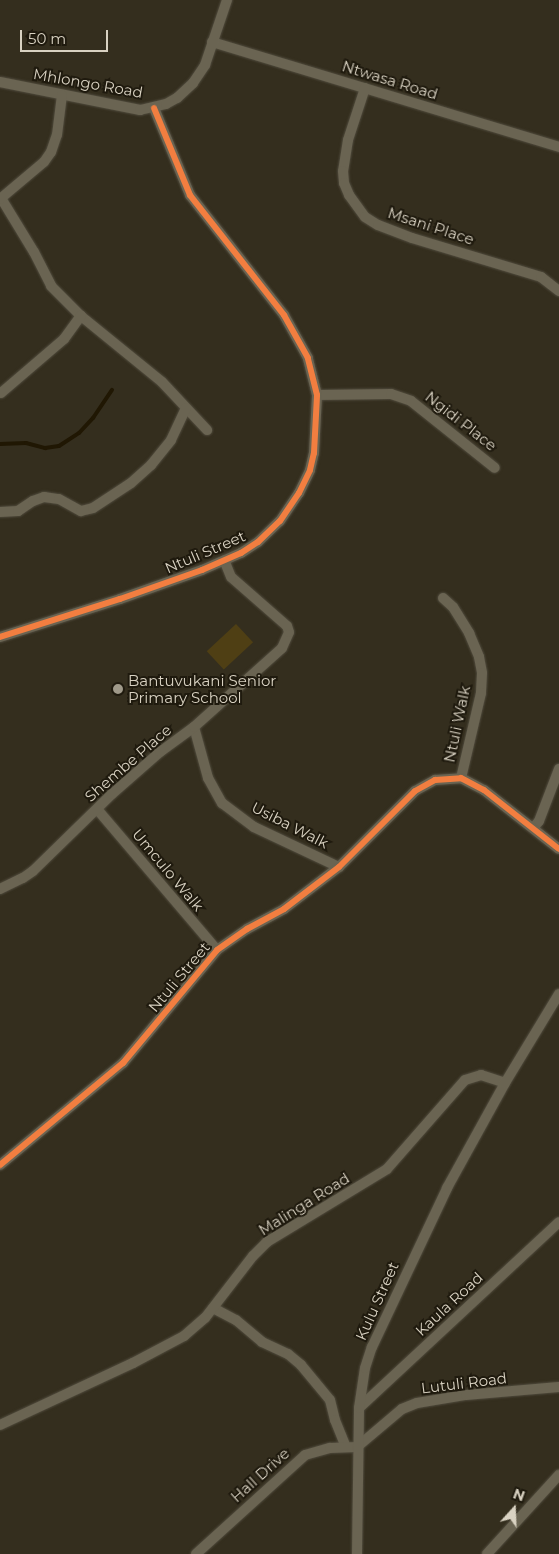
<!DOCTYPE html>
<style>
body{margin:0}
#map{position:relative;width:559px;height:1554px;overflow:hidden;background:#342e1e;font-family:Montserrat,sans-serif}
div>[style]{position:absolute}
.green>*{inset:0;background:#4f3f14;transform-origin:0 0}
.stream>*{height:4px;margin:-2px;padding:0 2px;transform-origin:2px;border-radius:2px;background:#201703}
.roads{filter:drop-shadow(0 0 1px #504b3d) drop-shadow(0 0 1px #504b3d)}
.minor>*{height:10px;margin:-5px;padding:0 5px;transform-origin:5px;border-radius:5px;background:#6a6452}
.cycleway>*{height:6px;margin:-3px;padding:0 3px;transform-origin:3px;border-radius:3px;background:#f27e40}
.dots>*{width:14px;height:14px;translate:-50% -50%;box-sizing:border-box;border:2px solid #1f1a0e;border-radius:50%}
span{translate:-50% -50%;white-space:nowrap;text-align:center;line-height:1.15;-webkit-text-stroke:4px #1f1a0e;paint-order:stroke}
.street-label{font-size:15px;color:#d9d2c2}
.poi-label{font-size:15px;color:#d9d2c2}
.left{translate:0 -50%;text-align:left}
.north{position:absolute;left:489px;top:1484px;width:50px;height:50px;-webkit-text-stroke:4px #1f1a0e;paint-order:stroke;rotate:20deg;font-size:14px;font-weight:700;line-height:20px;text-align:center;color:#d9d2c2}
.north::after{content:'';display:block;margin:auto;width:18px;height:22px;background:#d9d2c2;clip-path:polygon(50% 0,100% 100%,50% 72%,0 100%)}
.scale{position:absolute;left:20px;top:30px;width:88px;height:22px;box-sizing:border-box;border:2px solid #d9d2c2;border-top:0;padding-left:6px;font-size:15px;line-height:18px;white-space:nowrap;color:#d9d2c2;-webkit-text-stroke:4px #1f1a0e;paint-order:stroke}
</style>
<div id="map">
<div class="green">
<i style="left:236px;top:624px;width:25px;height:40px;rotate:47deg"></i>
</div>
<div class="stream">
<i style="left:0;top:444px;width:26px;rotate:-2deg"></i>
<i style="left:26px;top:443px;width:20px;rotate:15deg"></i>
<i style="left:45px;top:448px;width:14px;rotate:-8deg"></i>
<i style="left:59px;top:446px;width:24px;rotate:-33deg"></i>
<i style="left:79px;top:433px;width:21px;rotate:-47deg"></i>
<i style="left:93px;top:418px;width:34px;rotate:-56deg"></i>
</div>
<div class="roads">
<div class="minor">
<i style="left:212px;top:42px;width:363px;rotate:16.8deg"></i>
<i style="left:0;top:82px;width:143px;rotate:11.3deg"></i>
<i style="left:140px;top:110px;width:27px;rotate:-13deg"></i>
<i style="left:166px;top:104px;width:13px;rotate:-29deg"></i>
<i style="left:177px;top:98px;width:22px;rotate:-43deg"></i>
<i style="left:193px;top:83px;width:22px;rotate:-56deg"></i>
<i style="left:205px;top:65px;width:69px;rotate:-71.3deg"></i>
<i style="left:365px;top:88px;width:55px;rotate:108.1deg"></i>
<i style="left:348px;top:140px;width:31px;rotate:99deg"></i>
<i style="left:343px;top:171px;width:12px;rotate:85deg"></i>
<i style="left:344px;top:183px;width:13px;rotate:67deg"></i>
<i style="left:349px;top:195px;width:27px;rotate:54deg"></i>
<i style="left:365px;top:217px;width:15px;rotate:32deg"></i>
<i style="left:378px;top:225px;width:36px;rotate:21deg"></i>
<i style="left:412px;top:238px;width:135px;rotate:16.8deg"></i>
<i style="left:541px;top:277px;width:23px;rotate:38deg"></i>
<i style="left:1px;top:198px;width:63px;rotate:58.6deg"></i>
<i style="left:34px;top:252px;width:38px;rotate:63deg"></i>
<i style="left:51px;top:286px;width:42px;rotate:45deg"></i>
<i style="left:81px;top:316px;width:104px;rotate:39.2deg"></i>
<i style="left:162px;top:382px;width:66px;rotate:46.8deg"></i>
<i style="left:0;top:199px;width:57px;rotate:-40.1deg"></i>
<i style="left:44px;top:162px;width:12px;rotate:-55deg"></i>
<i style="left:51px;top:152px;width:18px;rotate:-71deg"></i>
<i style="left:57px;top:135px;width:40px;rotate:-82.9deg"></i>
<i style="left:1px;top:393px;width:83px;rotate:-40.6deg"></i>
<i style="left:64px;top:339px;width:29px;rotate:-54deg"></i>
<i style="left:317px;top:395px;width:74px;rotate:-0.8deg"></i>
<i style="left:391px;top:394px;width:21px;rotate:19deg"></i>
<i style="left:411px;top:401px;width:107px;rotate:38.6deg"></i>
<i style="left:0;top:512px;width:18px;rotate:-3deg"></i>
<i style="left:18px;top:511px;width:18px;rotate:-34deg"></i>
<i style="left:33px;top:501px;width:12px;rotate:-20deg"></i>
<i style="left:44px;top:497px;width:15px;rotate:8deg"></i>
<i style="left:59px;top:499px;width:25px;rotate:29deg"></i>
<i style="left:81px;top:511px;width:12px;rotate:-14deg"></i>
<i style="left:93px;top:508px;width:45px;rotate:-33.3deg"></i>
<i style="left:131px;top:483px;width:27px;rotate:-42deg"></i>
<i style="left:151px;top:465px;width:32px;rotate:-51deg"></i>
<i style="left:171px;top:440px;width:35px;rotate:-65deg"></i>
<i style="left:443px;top:598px;width:13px;rotate:42deg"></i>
<i style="left:453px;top:607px;width:31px;rotate:58deg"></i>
<i style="left:469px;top:633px;width:26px;rotate:67deg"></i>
<i style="left:479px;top:657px;width:16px;rotate:79deg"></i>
<i style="left:482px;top:673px;width:20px;rotate:93deg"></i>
<i style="left:481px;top:693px;width:87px;rotate:103.2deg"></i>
<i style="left:0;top:637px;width:126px;rotate:-17.6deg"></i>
<i style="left:120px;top:599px;width:87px;rotate:-19.5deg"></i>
<i style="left:202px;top:570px;width:43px;rotate:-23.6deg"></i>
<i style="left:241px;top:553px;width:20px;rotate:-33deg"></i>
<i style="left:258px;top:542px;width:30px;rotate:-44deg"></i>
<i style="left:280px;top:521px;width:34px;rotate:-56deg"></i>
<i style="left:299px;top:493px;width:25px;rotate:-64deg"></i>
<i style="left:310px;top:470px;width:17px;rotate:-77deg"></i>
<i style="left:314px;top:453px;width:58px;rotate:-87deg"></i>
<i style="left:317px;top:395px;width:38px;rotate:-104deg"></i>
<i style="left:308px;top:358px;width:49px;rotate:-119.2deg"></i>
<i style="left:284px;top:315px;width:152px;rotate:-128.1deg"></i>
<i style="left:190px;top:195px;width:94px;rotate:-112.5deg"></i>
<i style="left:194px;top:727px;width:53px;rotate:74.6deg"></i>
<i style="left:208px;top:778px;width:29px;rotate:61deg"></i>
<i style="left:222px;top:803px;width:40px;rotate:37deg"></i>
<i style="left:254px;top:827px;width:94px;rotate:25.2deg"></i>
<i style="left:97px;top:809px;width:185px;rotate:49.6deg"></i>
<i style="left:533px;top:828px;width:9px;rotate:-49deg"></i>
<i style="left:539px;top:821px;width:56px;rotate:-69deg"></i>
<i style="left:0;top:889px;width:25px;rotate:-26deg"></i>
<i style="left:23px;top:878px;width:12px;rotate:-35deg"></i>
<i style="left:33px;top:871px;width:110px;rotate:-44.3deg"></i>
<i style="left:112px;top:794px;width:64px;rotate:-41.2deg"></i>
<i style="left:160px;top:752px;width:42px;rotate:-36.3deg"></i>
<i style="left:194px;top:727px;width:118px;rotate:-41.9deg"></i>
<i style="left:282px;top:648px;width:17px;rotate:-66deg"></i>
<i style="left:289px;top:632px;width:6px;rotate:-108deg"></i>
<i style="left:287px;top:626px;width:74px;rotate:-138.8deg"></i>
<i style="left:231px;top:577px;width:18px;rotate:-112deg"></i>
<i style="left:0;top:1165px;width:160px;rotate:-39.7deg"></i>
<i style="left:123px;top:1063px;width:147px;rotate:-50.2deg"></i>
<i style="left:217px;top:950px;width:37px;rotate:-35deg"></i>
<i style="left:247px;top:929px;width:42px;rotate:-28.4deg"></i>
<i style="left:284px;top:909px;width:69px;rotate:-37.4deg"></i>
<i style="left:339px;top:867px;width:107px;rotate:-45deg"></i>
<i style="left:415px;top:791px;width:23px;rotate:-29deg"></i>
<i style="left:435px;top:780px;width:26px;rotate:-4deg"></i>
<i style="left:461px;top:778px;width:26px;rotate:28deg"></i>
<i style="left:484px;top:790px;width:95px;rotate:38.2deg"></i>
<i style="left:213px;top:1308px;width:26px;rotate:28deg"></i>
<i style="left:236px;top:1320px;width:34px;rotate:40deg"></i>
<i style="left:262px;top:1342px;width:29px;rotate:25deg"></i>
<i style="left:288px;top:1354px;width:17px;rotate:40deg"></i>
<i style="left:301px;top:1365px;width:45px;rotate:50.4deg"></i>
<i style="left:330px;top:1400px;width:21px;rotate:76deg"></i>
<i style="left:335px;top:1420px;width:29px;rotate:68deg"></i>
<i style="left:359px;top:1408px;width:273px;rotate:-42.9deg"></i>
<i style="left:0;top:1425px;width:147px;rotate:-25deg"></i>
<i style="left:133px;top:1363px;width:58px;rotate:-27.9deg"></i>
<i style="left:184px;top:1336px;width:28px;rotate:-41deg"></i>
<i style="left:205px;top:1318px;width:78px;rotate:-52.3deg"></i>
<i style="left:253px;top:1256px;width:20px;rotate:-45deg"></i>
<i style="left:267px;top:1242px;width:140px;rotate:-31.3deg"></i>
<i style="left:387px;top:1169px;width:118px;rotate:-48.8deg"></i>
<i style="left:465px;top:1080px;width:17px;rotate:-17deg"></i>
<i style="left:481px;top:1075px;width:25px;rotate:18deg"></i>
<i style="left:196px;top:1554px;width:147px;rotate:-42.2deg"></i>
<i style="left:305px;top:1455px;width:26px;rotate:-16deg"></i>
<i style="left:330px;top:1448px;width:27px;rotate:-2deg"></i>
<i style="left:357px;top:1447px;width:59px;rotate:-40.2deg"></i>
<i style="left:402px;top:1409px;width:16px;rotate:-22deg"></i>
<i style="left:417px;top:1403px;width:50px;rotate:-9.3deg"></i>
<i style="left:466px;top:1395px;width:93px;rotate:-4.9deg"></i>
<i style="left:357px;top:1554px;width:146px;rotate:-89.2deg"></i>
<i style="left:359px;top:1408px;width:40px;rotate:-81.5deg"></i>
<i style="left:365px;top:1368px;width:22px;rotate:-72deg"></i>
<i style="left:372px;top:1347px;width:176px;rotate:-64.7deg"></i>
<i style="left:447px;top:1188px;width:120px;rotate:-61.1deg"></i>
<i style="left:505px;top:1083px;width:104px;rotate:-58.8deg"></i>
<i style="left:487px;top:1554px;width:107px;rotate:-47.7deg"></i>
</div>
</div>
<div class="cycleway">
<i style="left:0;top:637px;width:126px;rotate:-17.6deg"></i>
<i style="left:120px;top:599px;width:87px;rotate:-19.5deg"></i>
<i style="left:202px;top:570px;width:43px;rotate:-23.6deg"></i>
<i style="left:241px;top:553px;width:20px;rotate:-33deg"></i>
<i style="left:258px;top:542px;width:30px;rotate:-44deg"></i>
<i style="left:280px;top:521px;width:34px;rotate:-56deg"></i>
<i style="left:299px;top:493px;width:25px;rotate:-64deg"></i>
<i style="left:310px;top:470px;width:17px;rotate:-77deg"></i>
<i style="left:314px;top:453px;width:58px;rotate:-87deg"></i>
<i style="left:317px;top:395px;width:38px;rotate:-104deg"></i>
<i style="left:308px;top:358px;width:49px;rotate:-119.2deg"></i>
<i style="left:284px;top:315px;width:152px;rotate:-128.1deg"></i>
<i style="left:190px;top:195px;width:94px;rotate:-112.5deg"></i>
<i style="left:0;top:1165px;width:160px;rotate:-39.7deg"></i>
<i style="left:123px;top:1063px;width:147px;rotate:-50.2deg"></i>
<i style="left:217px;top:950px;width:37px;rotate:-35deg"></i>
<i style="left:247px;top:929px;width:42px;rotate:-28.4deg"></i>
<i style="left:284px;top:909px;width:69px;rotate:-37.4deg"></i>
<i style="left:339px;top:867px;width:107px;rotate:-45deg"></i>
<i style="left:415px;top:791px;width:23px;rotate:-29deg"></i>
<i style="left:435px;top:780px;width:26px;rotate:-4deg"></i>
<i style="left:461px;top:778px;width:26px;rotate:28deg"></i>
<i style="left:484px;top:790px;width:95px;rotate:38.2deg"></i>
</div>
<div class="dots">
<i style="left:118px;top:689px;background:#9f9989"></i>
</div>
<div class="street-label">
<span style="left:390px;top:80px;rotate:17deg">Ntwasa Road</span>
<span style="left:88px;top:83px;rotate:10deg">Mhlongo Road</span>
<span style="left:431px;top:226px;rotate:18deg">Msani Place</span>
<span style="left:461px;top:421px;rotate:38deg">Ngidi Place</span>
<span style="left:205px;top:552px;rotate:-23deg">Ntuli Street</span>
<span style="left:457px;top:724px;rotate:-78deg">Ntuli Walk</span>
<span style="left:128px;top:763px;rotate:-41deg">Shembe Place</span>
<span style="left:290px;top:825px;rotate:27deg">Usiba Walk</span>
<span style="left:168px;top:870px;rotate:50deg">Umculo Walk</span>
<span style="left:179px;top:977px;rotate:-50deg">Ntuli Street</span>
<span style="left:304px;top:1204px;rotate:-32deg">Malinga Road</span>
<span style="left:377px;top:1301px;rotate:-66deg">Kulu Street</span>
<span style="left:449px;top:1304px;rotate:-43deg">Kaula Road</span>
<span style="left:464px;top:1383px;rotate:-7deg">Lutuli Road</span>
<span style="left:260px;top:1475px;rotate:-42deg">Hall Drive</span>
</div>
<div class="poi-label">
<span class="left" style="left:128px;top:689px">Bantuvukani Senior<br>Primary School</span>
</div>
<div class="north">N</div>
<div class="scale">50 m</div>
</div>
